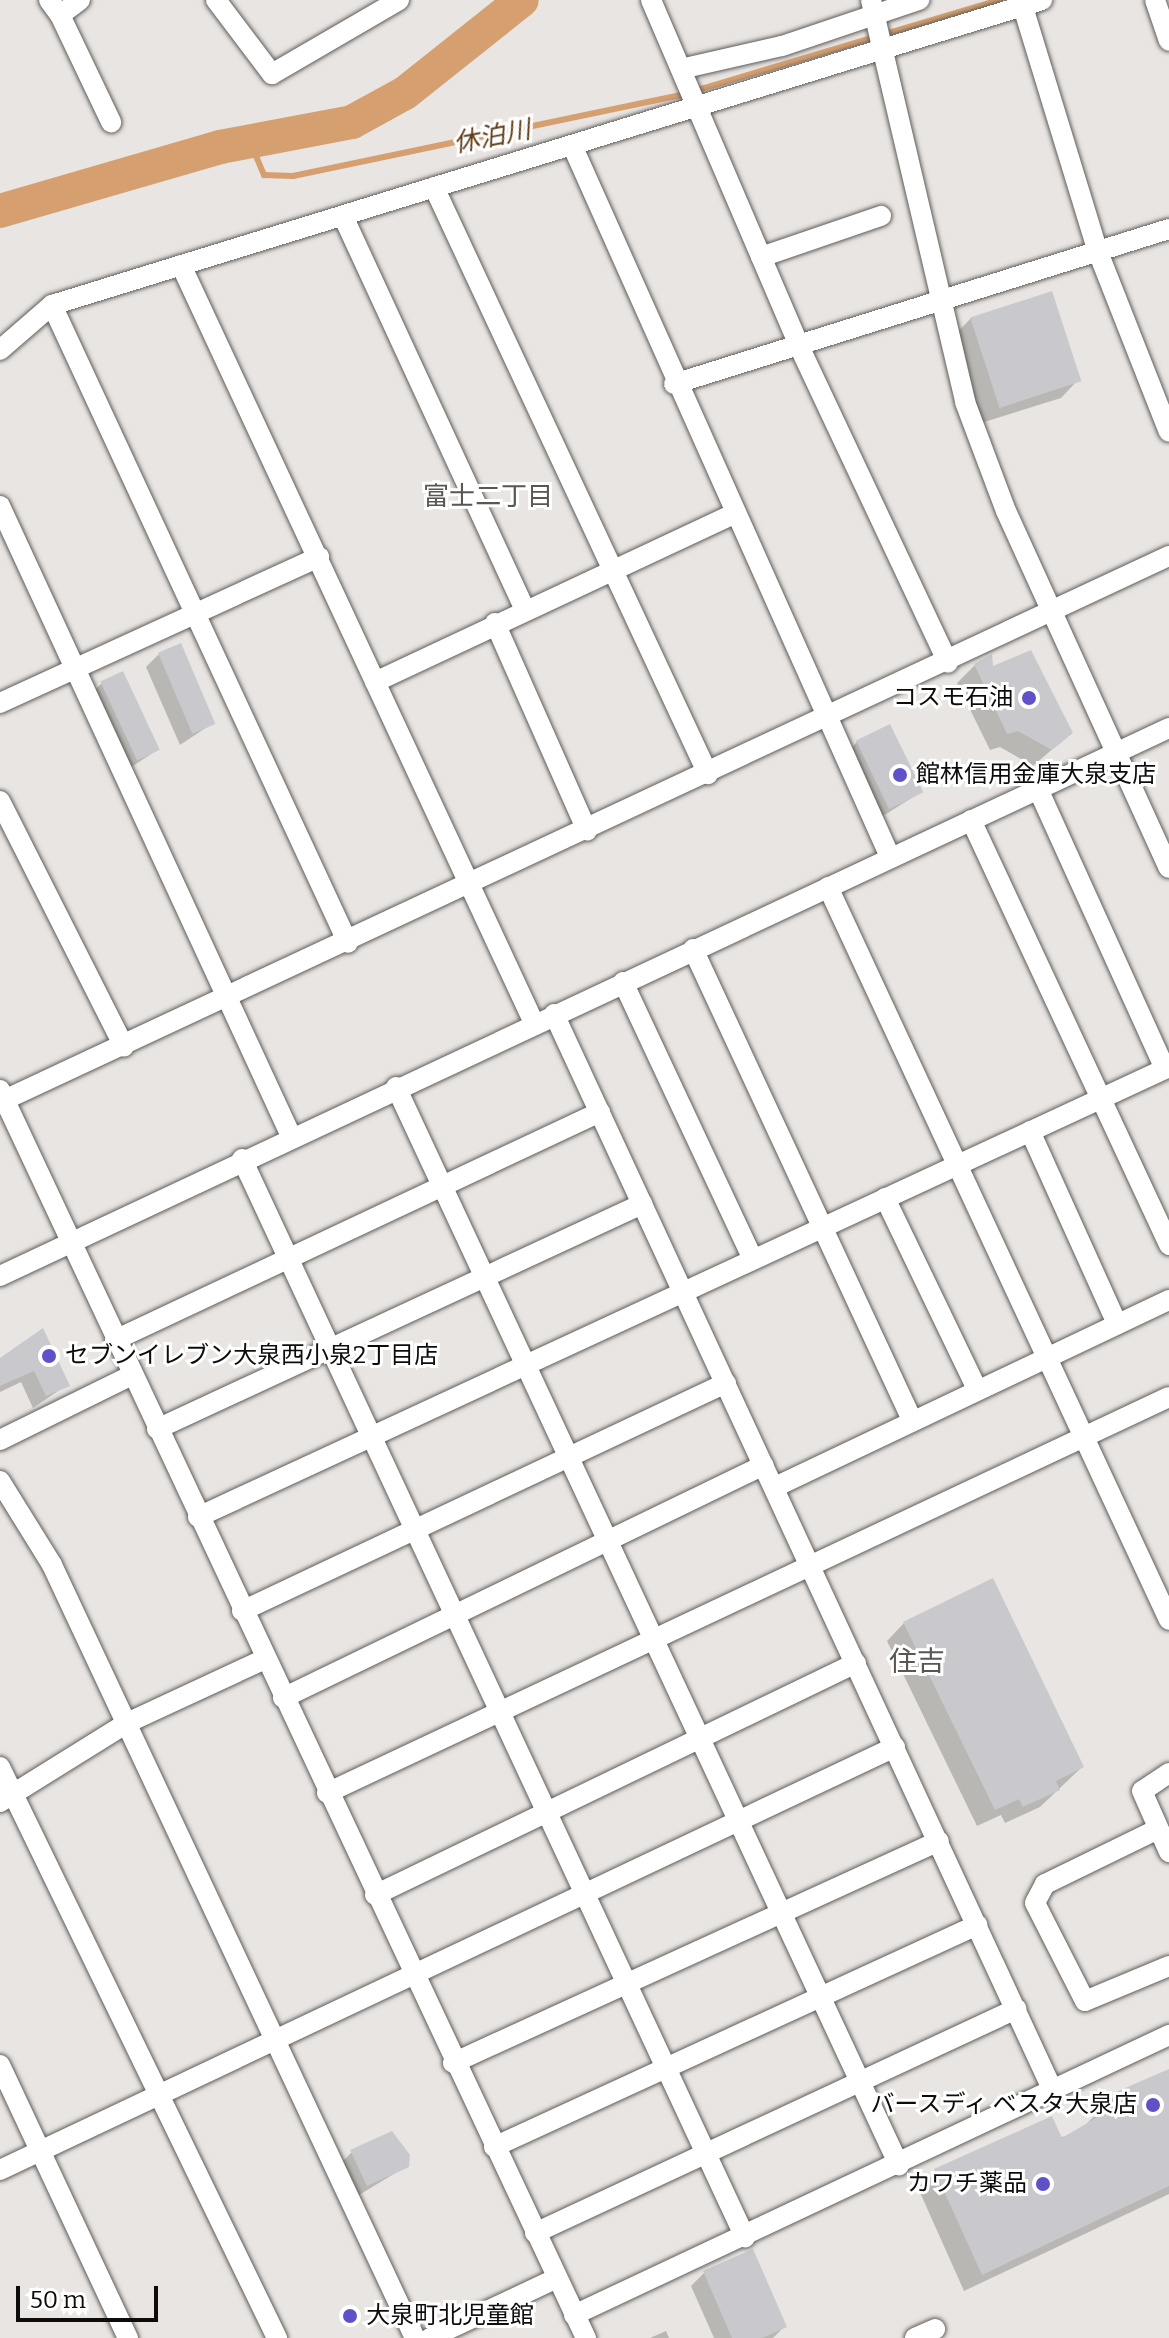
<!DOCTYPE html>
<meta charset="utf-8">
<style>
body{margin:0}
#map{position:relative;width:1169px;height:2338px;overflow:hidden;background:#e8e5e2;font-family:Bitter,"Noto Sans JP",serif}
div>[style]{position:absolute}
.shadow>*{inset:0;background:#0003}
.stream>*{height:6px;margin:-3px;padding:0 3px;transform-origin:3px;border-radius:3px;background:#d59f70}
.river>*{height:34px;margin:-17px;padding:0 17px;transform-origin:17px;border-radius:17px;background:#d59f70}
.building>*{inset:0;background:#c9c9cd;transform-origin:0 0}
.roads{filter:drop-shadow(0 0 2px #5f5c5a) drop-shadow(0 0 2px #5f5c5a)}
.minor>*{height:20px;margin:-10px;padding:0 10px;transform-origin:10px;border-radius:10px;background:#fff}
.dots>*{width:22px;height:22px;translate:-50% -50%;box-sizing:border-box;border:4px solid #fff;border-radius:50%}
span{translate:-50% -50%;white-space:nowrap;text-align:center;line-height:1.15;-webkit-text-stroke:6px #fff;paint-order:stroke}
.poi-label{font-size:24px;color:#0d0c0b}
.right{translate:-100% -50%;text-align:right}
.left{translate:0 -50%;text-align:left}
.water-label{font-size:26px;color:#623d1a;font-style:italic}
.neighbourhood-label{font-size:26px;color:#595654}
.quarter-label{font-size:28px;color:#595654}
.scale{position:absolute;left:16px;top:2286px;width:142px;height:36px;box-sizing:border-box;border:4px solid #0d0c0b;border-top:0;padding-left:10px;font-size:24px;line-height:28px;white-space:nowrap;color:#0d0c0b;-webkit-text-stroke:6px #fff;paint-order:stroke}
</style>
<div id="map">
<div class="shadow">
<i style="clip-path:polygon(971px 318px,1078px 380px,1061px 398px,981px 423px,954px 336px)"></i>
<i style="clip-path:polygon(159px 654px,213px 723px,180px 745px,146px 667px)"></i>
<i style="clip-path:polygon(975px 665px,991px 669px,1071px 733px,1033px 766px,1000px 747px,990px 750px,957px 683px)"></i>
<i style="clip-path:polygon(102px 683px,157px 750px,124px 772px,89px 696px)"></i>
<i style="clip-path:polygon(857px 742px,921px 792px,875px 821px,844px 755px)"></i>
<i style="clip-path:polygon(42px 1331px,67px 1385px,33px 1408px,21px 1382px,0 1392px,0 1361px)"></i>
<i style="clip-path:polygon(904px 1623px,1082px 1767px,1040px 1807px,1005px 1823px,1001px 1815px,977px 1826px,887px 1641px)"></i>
<i style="clip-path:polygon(1169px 2072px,1169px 2194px,964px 2291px,918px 2188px,935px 2171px,1077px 2133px,1117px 2094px)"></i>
<i style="clip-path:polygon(352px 2152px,407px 2166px,354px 2198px,339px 2165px)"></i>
<i style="clip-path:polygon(704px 2273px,785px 2326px,773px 2338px,714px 2338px,691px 2286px)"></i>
<i style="clip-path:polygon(666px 2331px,669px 2338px,650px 2338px)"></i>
</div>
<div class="stream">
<i style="left:250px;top:142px;width:36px;rotate:67deg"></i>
<i style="left:264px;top:175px;width:29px;rotate:2deg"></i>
<i style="left:293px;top:176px;width:400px;rotate:-11.8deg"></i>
<i style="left:684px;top:94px;width:330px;rotate:-16.6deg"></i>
</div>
<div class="river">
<i style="left:0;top:211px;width:229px;rotate:-16.2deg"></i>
<i style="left:220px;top:147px;width:134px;rotate:-10.7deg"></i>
<i style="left:352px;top:122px;width:60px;rotate:-28.7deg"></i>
<i style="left:405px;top:93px;width:149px;rotate:-38.5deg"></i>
</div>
<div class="building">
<i style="left:1052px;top:291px;width:95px;height:86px;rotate:72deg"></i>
<i style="left:181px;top:643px;width:88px;height:25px;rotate:67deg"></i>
<i style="clip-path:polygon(1031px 650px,1073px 733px,1052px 750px,1018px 731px,1007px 734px,974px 664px,992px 654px,993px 666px)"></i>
<i style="left:123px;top:671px;width:87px;height:25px;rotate:65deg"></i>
<i style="left:890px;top:724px;width:76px;height:38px;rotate:64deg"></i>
<i style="clip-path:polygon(43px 1328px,70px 1386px,46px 1396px,34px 1371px,0 1386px,0 1358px)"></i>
<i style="clip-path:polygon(993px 1578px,1084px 1767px,1056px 1781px,1060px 1790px,1023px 1807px,1019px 1799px,995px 1810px,903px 1622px)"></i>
<i style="clip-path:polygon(1169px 2069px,1169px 2186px,982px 2275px,934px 2169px,1052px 2116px,1062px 2138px,1121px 2103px,1116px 2092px)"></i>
<i style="clip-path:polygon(392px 2131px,410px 2155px,409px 2167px,367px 2186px,350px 2150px)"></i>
<i style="clip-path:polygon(753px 2249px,787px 2327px,762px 2338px,732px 2338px,703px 2271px)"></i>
</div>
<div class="roads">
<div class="minor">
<i style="left:49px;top:0;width:19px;rotate:54deg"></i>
<i style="left:60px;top:15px;width:25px;rotate:-37deg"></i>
<i style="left:216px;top:0;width:93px;rotate:52.9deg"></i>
<i style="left:272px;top:74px;width:147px;rotate:-30.2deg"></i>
<i style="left:651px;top:0;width:376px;rotate:66.8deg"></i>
<i style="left:799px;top:346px;width:350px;rotate:64.8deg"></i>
<i style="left:871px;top:0;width:413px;rotate:76.8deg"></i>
<i style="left:965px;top:402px;width:116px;rotate:69.4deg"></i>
<i style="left:1006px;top:511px;width:392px;rotate:65.5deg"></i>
<i style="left:1155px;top:0;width:43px;rotate:71.1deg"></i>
<i style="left:1023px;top:7px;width:256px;rotate:73deg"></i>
<i style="left:1098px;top:252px;width:193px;rotate:68.5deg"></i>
<i style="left:60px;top:15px;width:119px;rotate:64.5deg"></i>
<i style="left:685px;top:68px;width:99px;rotate:-12.8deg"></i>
<i style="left:782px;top:46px;width:145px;rotate:-18.6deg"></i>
<i style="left:572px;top:145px;width:780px;rotate:65.93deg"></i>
<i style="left:434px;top:187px;width:648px;rotate:64.98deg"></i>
<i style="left:343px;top:216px;width:433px;rotate:65.2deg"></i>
<i style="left:761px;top:257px;width:127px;rotate:-18.9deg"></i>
<i style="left:181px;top:265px;width:836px;rotate:65.03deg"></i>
<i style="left:52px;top:305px;width:703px;rotate:65.11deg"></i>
<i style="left:0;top:350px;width:69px;rotate:-40.9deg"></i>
<i style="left:52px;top:305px;width:1036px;rotate:-17.12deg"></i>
<i style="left:674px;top:384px;width:519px;rotate:-17.39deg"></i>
<i style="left:0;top:506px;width:694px;rotate:65.21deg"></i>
<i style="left:495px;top:623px;width:227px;rotate:66.1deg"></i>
<i style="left:375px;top:682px;width:394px;rotate:-25.1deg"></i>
<i style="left:0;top:703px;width:351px;rotate:-24.6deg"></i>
<i style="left:1038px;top:789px;width:307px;rotate:65.6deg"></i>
<i style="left:0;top:801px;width:275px;rotate:63.2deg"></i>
<i style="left:971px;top:820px;width:469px;rotate:65deg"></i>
<i style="left:828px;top:887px;width:808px;rotate:65.05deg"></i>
<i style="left:693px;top:949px;width:519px;rotate:65.06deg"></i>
<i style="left:623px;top:982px;width:306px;rotate:64.9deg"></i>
<i style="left:554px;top:1014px;width:1185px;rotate:65.14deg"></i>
<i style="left:396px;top:1087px;width:1190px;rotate:64.99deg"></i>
<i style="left:0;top:1090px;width:1379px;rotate:64.85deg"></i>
<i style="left:0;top:1102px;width:1290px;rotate:-25.04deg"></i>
<i style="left:1030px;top:1131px;width:212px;rotate:65.7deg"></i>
<i style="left:242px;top:1159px;width:1190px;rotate:64.99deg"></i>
<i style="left:885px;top:1198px;width:212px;rotate:64.3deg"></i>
<i style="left:0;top:1276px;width:1291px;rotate:-25.12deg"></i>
<i style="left:115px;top:1340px;width:536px;rotate:-25.18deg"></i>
<i style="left:157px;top:1429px;width:535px;rotate:-24.89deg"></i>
<i style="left:0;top:1440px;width:147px;rotate:-26.2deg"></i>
<i style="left:0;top:1481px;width:99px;rotate:58.2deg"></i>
<i style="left:52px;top:1565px;width:854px;rotate:64.85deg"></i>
<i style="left:775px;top:1487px;width:436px;rotate:-25.4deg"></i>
<i style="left:198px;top:1517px;width:1070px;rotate:-24.86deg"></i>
<i style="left:242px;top:1611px;width:535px;rotate:-25.22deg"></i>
<i style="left:283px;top:1698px;width:534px;rotate:-25.85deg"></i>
<i style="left:0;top:1767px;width:635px;rotate:64.12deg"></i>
<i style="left:1169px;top:1773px;width:32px;rotate:146deg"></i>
<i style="left:1142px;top:1791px;width:67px;rotate:66.1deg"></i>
<i style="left:327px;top:1793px;width:930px;rotate:-25.19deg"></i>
<i style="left:0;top:1802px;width:150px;rotate:-31.9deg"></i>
<i style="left:127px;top:1723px;width:150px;rotate:-24.9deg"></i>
<i style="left:1158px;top:1829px;width:126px;rotate:154deg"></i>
<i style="left:1045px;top:1884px;width:21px;rotate:118deg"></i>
<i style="left:1035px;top:1903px;width:110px;rotate:63deg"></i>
<i style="left:1085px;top:2001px;width:91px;rotate:-22.6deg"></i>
<i style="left:375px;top:1895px;width:534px;rotate:-25.75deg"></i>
<i style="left:453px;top:2063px;width:534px;rotate:-24.55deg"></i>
<i style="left:0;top:2065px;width:302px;rotate:64.9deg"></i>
<i style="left:494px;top:2147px;width:532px;rotate:-24.68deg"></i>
<i style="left:0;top:2170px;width:990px;rotate:-25.3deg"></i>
<i style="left:535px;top:2233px;width:531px;rotate:-24.97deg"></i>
<i style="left:574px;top:2315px;width:658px;rotate:-25.2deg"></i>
<i style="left:430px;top:2338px;width:140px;rotate:-25.3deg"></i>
<i style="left:915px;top:2338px;width:22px;rotate:-24deg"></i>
</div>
</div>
<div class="dots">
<i style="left:1029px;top:698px;background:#6151c9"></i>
<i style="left:900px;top:775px;background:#6151c9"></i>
<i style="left:49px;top:1356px;background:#6151c9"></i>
<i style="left:1153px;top:2105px;background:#6151c9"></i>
<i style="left:1043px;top:2184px;background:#6151c9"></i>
<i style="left:350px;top:2316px;background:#6151c9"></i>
</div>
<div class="poi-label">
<span class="right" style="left:1013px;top:698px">コスモ石油</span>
<span class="left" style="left:916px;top:775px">館林信用金庫大泉支店</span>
<span class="left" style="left:65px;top:1356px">セブンイレブン大泉西小泉2丁目店</span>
<span class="right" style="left:1137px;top:2105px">バースディ ベスタ大泉店</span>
<span class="right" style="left:1027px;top:2184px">カワチ薬品</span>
<span class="left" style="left:366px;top:2316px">大泉町北児童館</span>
</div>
<div class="water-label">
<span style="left:492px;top:137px;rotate:-11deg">休泊川</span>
</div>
<div class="neighbourhood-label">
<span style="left:488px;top:497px">富士二丁目</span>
</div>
<div class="quarter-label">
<span style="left:917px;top:1662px">住吉</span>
</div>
<div class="scale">50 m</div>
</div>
